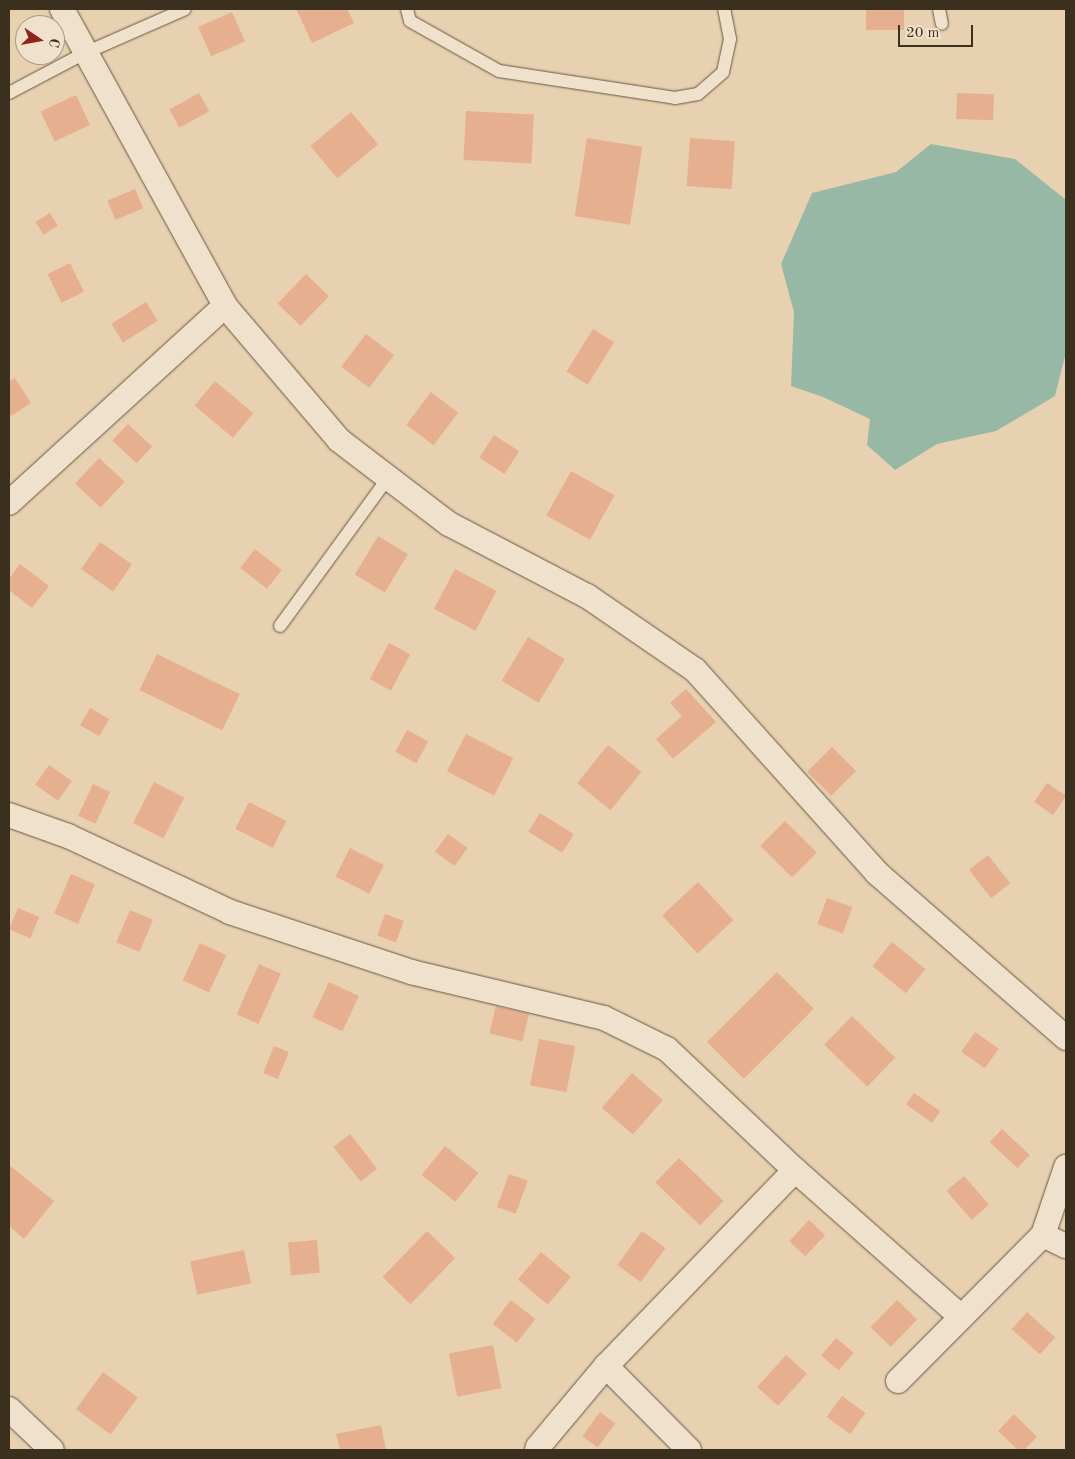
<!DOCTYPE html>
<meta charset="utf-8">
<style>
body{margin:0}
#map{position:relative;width:1075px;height:1459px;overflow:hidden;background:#e8d1b0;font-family:"Old Standard TT",serif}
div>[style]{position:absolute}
.water>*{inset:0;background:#98b8a6}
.building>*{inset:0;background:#e6af90;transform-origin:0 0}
.roads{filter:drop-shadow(0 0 1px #665842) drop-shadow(0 0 1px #665842)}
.lane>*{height:12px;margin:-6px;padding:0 6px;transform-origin:6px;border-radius:6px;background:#f0e1cc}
.street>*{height:24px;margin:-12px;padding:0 12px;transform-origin:12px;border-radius:12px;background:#f0e1cc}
span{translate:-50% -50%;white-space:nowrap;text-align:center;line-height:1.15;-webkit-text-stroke:4px #f0e1cc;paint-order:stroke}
.frame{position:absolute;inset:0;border:10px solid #3b2f1e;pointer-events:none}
.north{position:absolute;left:15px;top:15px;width:50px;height:50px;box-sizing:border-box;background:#f0e1cc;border:1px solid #a89a86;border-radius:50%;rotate:102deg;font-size:14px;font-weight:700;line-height:20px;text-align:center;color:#3b2f1e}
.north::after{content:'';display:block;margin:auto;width:18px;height:22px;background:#8f2418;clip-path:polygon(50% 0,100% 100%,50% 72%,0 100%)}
.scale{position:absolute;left:898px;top:25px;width:75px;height:22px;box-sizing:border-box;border:2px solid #3b2f1e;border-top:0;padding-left:6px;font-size:15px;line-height:18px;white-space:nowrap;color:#3b2f1e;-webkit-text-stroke:4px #f0e1cc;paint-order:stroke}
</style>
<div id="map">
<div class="water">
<i style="clip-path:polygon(931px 144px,1015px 159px,1066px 200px,1066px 352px,1055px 396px,996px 431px,937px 444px,895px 470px,867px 445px,870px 419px,823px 397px,791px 386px,794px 312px,781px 264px,812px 193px,896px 172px)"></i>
</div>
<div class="building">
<i style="clip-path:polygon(296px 9px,347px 9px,354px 23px,312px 43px)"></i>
<i style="left:866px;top:9px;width:38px;height:21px"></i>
<i style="left:232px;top:12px;width:32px;height:37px;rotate:66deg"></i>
<i style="left:199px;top:93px;width:21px;height:34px;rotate:61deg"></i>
<i style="left:957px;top:93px;width:37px;height:26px;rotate:2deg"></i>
<i style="left:76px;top:95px;width:33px;height:39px;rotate:65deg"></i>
<i style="left:466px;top:111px;width:68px;height:49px;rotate:3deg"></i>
<i style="left:351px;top:112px;width:42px;height:53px;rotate:50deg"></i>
<i style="left:587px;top:138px;width:56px;height:79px;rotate:9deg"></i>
<i style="left:690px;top:138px;width:45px;height:48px;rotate:4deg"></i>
<i style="left:135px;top:189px;width:21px;height:30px;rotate:67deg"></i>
<i style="left:50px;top:213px;width:15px;height:17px;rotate:58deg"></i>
<i style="left:70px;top:263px;width:32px;height:25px;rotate:64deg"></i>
<i style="left:306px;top:274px;width:32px;height:41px;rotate:44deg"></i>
<i style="left:146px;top:302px;width:22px;height:41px;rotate:58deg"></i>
<i style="left:593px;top:329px;width:25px;height:50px;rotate:32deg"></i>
<i style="left:366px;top:334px;width:35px;height:41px;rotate:37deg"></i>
<i style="clip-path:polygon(15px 378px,31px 403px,11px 416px,9px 412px,9px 381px)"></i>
<i style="left:215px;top:381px;width:50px;height:32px;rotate:40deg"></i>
<i style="left:431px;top:392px;width:34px;height:41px;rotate:37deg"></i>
<i style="left:128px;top:424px;width:33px;height:23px;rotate:43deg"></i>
<i style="left:494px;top:435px;width:30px;height:27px;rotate:33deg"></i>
<i style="left:99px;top:458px;width:35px;height:35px;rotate:43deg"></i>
<i style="left:571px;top:471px;width:50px;height:51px;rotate:29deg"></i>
<i style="left:378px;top:536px;width:35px;height:45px;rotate:31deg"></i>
<i style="left:100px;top:542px;width:39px;height:33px;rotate:35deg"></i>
<i style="left:255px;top:549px;width:34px;height:24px;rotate:38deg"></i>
<i style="clip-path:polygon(20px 564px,49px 586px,32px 608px,9px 590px,9px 579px)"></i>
<i style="left:455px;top:569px;width:47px;height:45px;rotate:28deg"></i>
<i style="left:528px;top:637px;width:43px;height:51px;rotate:31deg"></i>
<i style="left:389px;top:643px;width:24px;height:41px;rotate:28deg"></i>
<i style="left:157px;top:654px;width:92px;height:40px;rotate:26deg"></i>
<i style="clip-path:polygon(686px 689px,716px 722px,673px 759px,656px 739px,682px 716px,670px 703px)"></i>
<i style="left:90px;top:708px;width:22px;height:20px;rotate:30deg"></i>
<i style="left:407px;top:730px;width:24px;height:25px;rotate:28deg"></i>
<i style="left:466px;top:734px;width:53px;height:42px;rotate:27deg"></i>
<i style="left:608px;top:745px;width:43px;height:49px;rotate:39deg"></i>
<i style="left:832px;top:747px;width:34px;height:35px;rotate:45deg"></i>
<i style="left:49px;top:765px;width:28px;height:24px;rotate:35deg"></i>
<i style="left:154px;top:782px;width:34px;height:46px;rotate:27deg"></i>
<i style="left:1047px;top:783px;width:23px;height:23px;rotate:34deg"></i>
<i style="left:93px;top:784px;width:19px;height:35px;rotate:25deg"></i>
<i style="left:249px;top:802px;width:42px;height:30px;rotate:27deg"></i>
<i style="left:540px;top:813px;width:40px;height:22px;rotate:32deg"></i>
<i style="left:785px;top:821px;width:45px;height:35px;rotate:45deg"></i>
<i style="left:448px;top:834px;width:24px;height:22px;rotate:36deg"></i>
<i style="left:350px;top:848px;width:38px;height:32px;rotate:27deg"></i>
<i style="left:988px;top:855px;width:36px;height:24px;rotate:52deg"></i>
<i style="left:71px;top:874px;width:26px;height:43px;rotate:23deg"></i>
<i style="left:698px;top:882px;width:52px;height:49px;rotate:47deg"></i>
<i style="left:827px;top:898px;width:27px;height:28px;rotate:20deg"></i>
<i style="left:18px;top:908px;width:23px;height:23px;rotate:23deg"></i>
<i style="left:130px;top:910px;width:25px;height:35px;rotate:23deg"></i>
<i style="left:385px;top:914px;width:20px;height:23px;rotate:20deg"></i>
<i style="left:892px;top:942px;width:43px;height:31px;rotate:39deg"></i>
<i style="left:200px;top:943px;width:29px;height:41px;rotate:25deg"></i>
<i style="left:259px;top:964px;width:24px;height:55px;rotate:24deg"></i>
<i style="left:777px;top:972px;width:52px;height:99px;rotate:45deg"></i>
<i style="left:329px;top:982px;width:33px;height:39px;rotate:25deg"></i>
<i style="left:496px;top:1006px;width:34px;height:28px;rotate:14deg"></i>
<i style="left:852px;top:1016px;width:60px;height:40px;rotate:44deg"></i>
<i style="left:975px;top:1032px;width:29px;height:24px;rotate:35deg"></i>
<i style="left:539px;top:1039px;width:37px;height:47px;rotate:11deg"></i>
<i style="left:274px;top:1046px;width:16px;height:29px;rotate:22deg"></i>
<i style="left:632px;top:1073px;width:41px;height:46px;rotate:41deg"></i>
<i style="left:914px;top:1093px;width:32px;height:14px;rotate:35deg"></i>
<i style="left:1002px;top:1129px;width:38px;height:18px;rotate:43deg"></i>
<i style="left:350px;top:1134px;width:44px;height:21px;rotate:52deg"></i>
<i style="left:445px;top:1146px;width:43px;height:37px;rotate:39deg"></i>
<i style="left:679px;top:1158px;width:62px;height:34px;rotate:44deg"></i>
<i style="clip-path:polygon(9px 1165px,54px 1201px,24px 1239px,9px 1226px)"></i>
<i style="left:509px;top:1174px;width:20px;height:35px;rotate:20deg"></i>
<i style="left:964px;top:1176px;width:38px;height:23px;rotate:49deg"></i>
<i style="left:809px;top:1220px;width:22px;height:29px;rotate:43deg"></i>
<i style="left:427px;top:1231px;width:39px;height:64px;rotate:44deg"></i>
<i style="left:642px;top:1231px;width:29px;height:42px;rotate:36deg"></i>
<i style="left:317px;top:1240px;width:33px;height:29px;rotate:85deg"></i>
<i style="left:244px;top:1250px;width:34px;height:55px;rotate:78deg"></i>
<i style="left:541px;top:1252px;width:39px;height:36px;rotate:40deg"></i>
<i style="left:511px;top:1300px;width:31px;height:30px;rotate:38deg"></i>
<i style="left:897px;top:1300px;width:28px;height:38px;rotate:44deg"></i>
<i style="left:1027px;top:1312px;width:38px;height:23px;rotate:42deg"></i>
<i style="left:836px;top:1338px;width:23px;height:23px;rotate:40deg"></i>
<i style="left:493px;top:1345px;width:44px;height:45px;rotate:79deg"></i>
<i style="left:786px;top:1355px;width:28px;height:43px;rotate:42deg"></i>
<i style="left:103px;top:1372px;width:43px;height:46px;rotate:36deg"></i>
<i style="left:842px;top:1396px;width:29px;height:26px;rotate:36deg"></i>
<i style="left:600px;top:1412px;width:19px;height:30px;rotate:36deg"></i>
<i style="clip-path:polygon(1014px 1414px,1037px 1437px,1024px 1450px,1018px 1450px,998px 1431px)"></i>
<i style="clip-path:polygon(381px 1425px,386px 1450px,340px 1450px,336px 1434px)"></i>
</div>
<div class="roads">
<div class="lane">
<i style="left:407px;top:9px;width:12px;rotate:76deg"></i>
<i style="left:410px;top:21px;width:102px;rotate:29.3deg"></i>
<i style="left:499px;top:71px;width:178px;rotate:8.7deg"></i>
<i style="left:675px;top:98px;width:23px;rotate:-10deg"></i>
<i style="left:698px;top:94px;width:33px;rotate:-41deg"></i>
<i style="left:723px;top:72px;width:34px;rotate:-78deg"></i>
<i style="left:730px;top:39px;width:31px;rotate:-101deg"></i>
<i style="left:939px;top:9px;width:15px;rotate:79deg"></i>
<i style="left:9px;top:93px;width:86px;rotate:-27.8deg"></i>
<i style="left:85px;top:53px;width:109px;rotate:-23.7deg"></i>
<i style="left:280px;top:626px;width:183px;rotate:-53.9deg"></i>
</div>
<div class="street">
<i style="left:62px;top:9px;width:339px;rotate:61.2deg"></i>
<i style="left:225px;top:306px;width:176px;rotate:49.6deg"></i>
<i style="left:339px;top:440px;width:138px;rotate:37.4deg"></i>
<i style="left:449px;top:524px;width:156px;rotate:27.6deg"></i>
<i style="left:587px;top:596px;width:131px;rotate:34.4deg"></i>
<i style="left:695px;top:670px;width:273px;rotate:48.1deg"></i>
<i style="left:877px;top:873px;width:251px;rotate:41.1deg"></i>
<i style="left:9px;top:503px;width:292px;rotate:-42.4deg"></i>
<i style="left:9px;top:815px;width:63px;rotate:19.6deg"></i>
<i style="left:68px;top:836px;width:179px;rotate:25.1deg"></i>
<i style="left:230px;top:912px;width:191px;rotate:18.3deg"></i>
<i style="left:411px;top:972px;width:198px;rotate:13.4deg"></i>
<i style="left:604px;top:1018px;width:70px;rotate:26.2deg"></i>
<i style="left:667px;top:1049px;width:176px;rotate:43.4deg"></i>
<i style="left:795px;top:1170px;width:222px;rotate:41.5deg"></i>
<i style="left:1043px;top:1235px;width:25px;rotate:26deg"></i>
<i style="left:606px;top:1366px;width:118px;rotate:45.3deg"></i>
<i style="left:898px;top:1381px;width:206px;rotate:-45.2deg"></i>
<i style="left:1043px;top:1235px;width:72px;rotate:-71.3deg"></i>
<i style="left:9px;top:1409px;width:59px;rotate:43.6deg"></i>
<i style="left:537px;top:1450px;width:3px;rotate:-72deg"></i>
<i style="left:538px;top:1447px;width:106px;rotate:-50deg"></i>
<i style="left:606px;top:1366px;width:272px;rotate:-46deg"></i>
</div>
</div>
<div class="frame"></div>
<div class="north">С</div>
<div class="scale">20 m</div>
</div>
